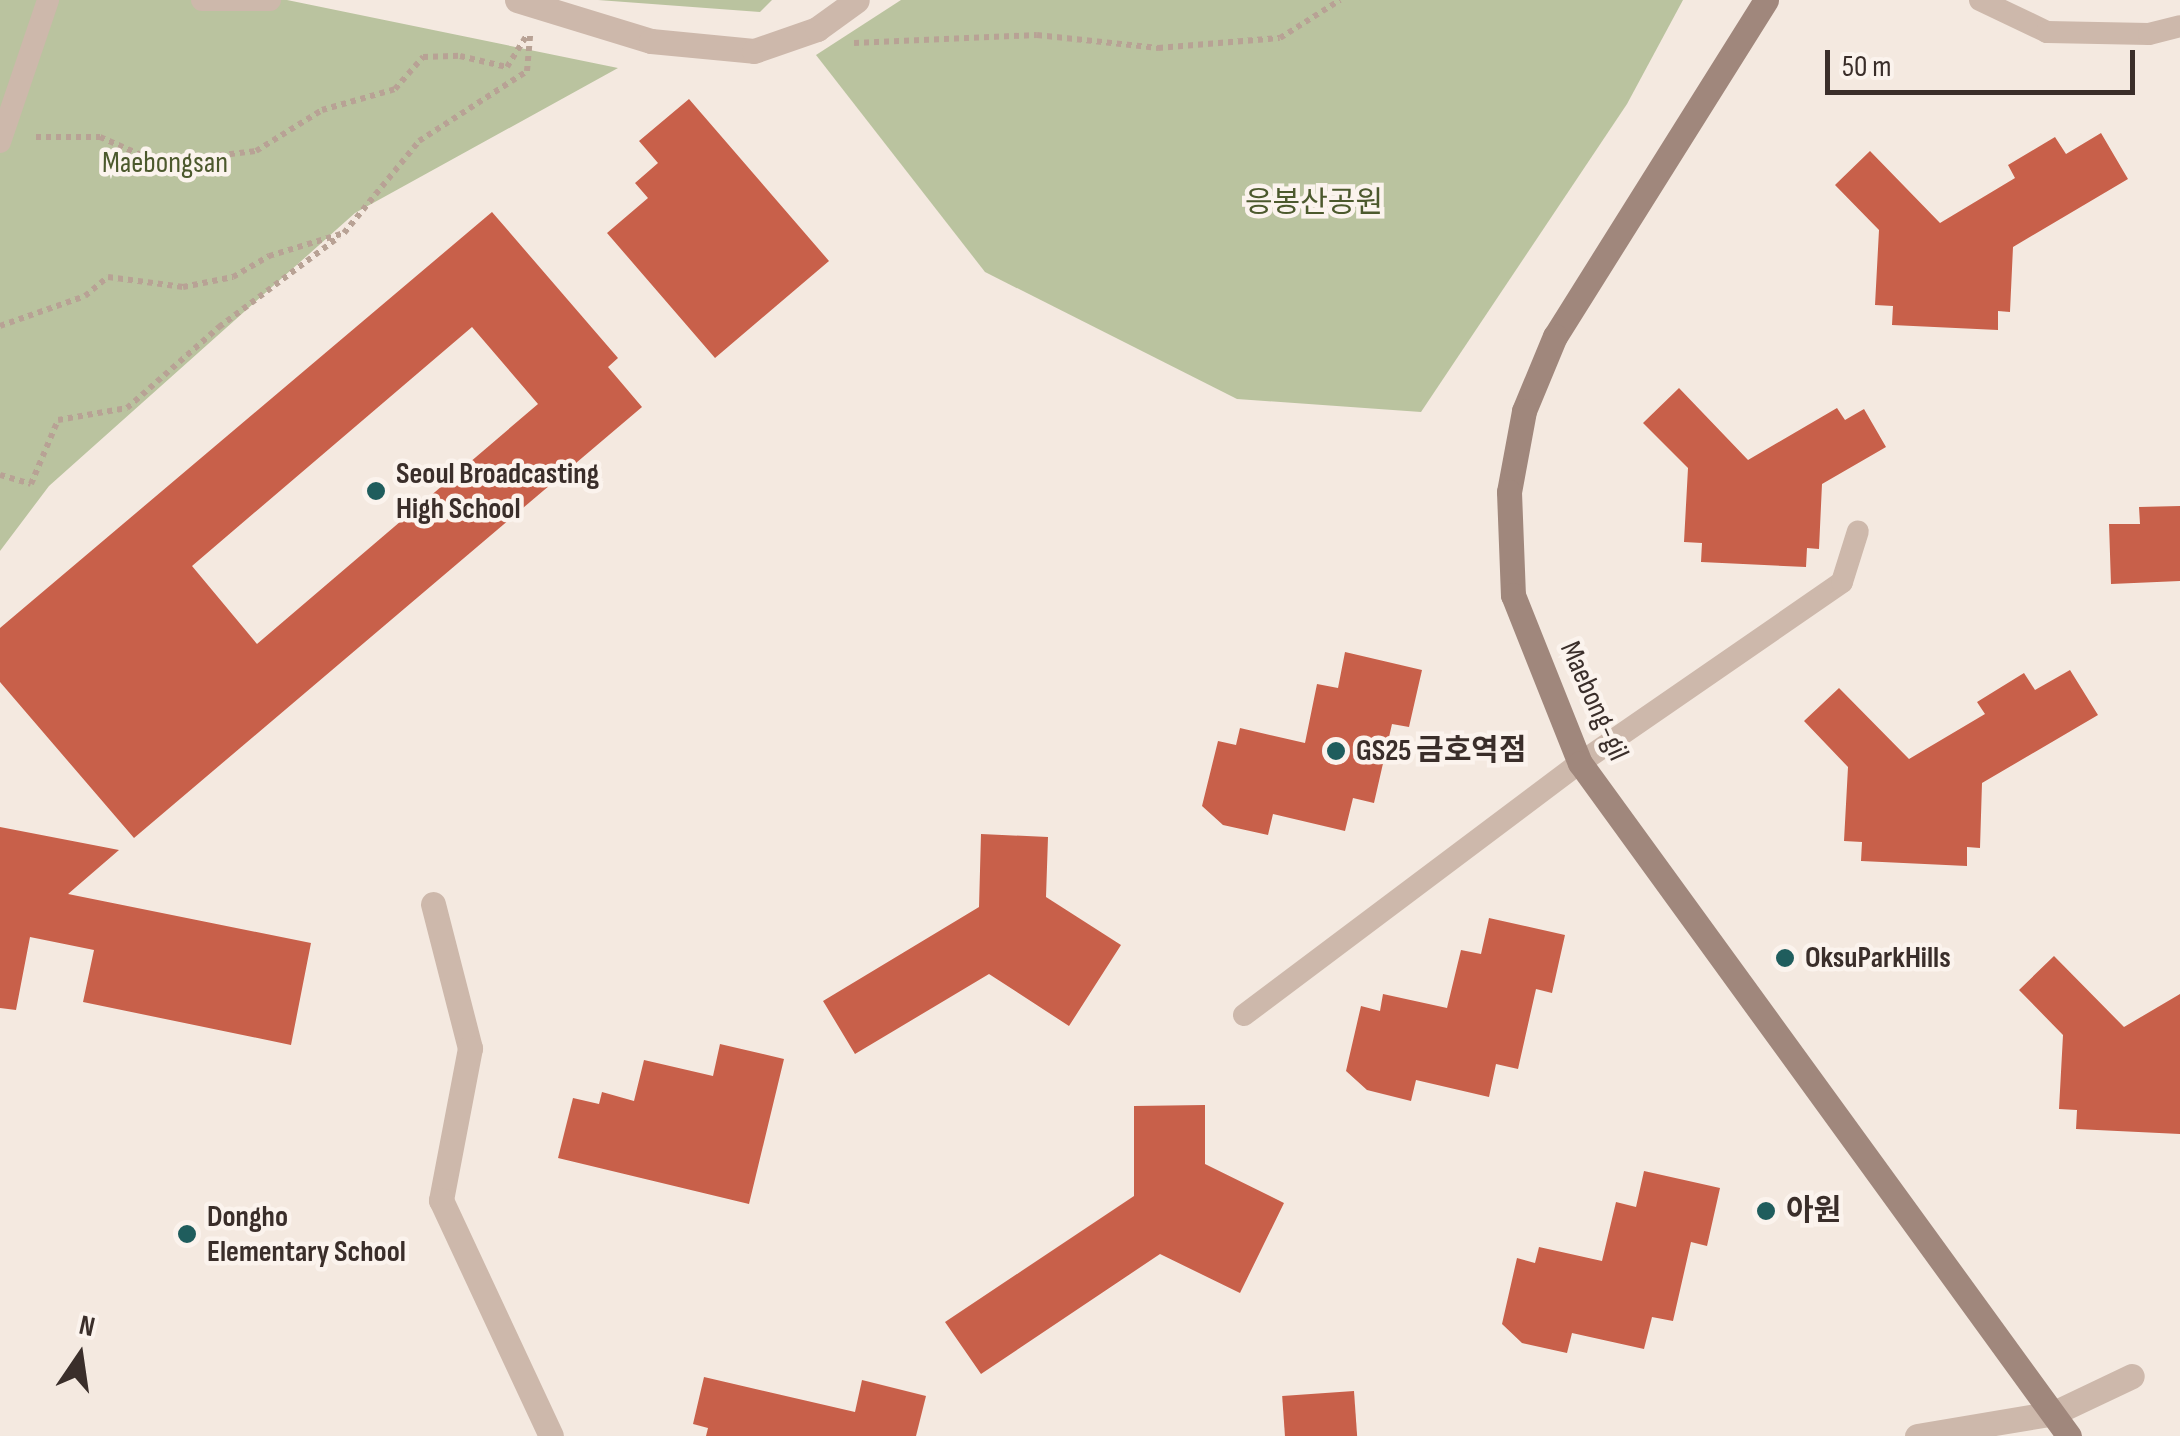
<!DOCTYPE html>
<meta charset="utf-8">
<style>
body{margin:0}
#map{position:relative;width:2180px;height:1436px;overflow:hidden;background:#f4e9e0;font-family:"Sofia Sans Condensed","Noto Sans KR",sans-serif}
div>[style]{position:absolute}
.green>*{inset:0;background:#bac39f}
.building>*{inset:0;background:#c8604a;transform-origin:0 0}
.path>*{height:6px;margin-top:-3px;transform-origin:0;background:repeating-linear-gradient(90deg,#b8a295 0 5px,transparent 0 10px)}
.lane>*{height:22px;margin:-11px;padding:0 11px;transform-origin:11px;border-radius:11px;background:#cdb8ab}
.street>*{height:25px;margin:-12.5px;padding:0 12.5px;transform-origin:12.5px;border-radius:12.5px;background:#cdb8ab}
.secondary>*{height:25px;margin:-12.5px;padding:0 12.5px;transform-origin:12.5px;border-radius:12.5px;background:#a0877c}
.dots>*{width:28px;height:28px;translate:-50% -50%;box-sizing:border-box;border:5px solid #fbf3ed;border-radius:50%}
span{translate:-50% -50%;white-space:nowrap;text-align:center;line-height:1.15;-webkit-text-stroke:9px #fbf3ed;paint-order:stroke}
.park-label{font-size:30px;color:#4c592d}
.poi-label{font-size:30px;color:#3a2e2a;font-weight:700}
.left{translate:0 -50%;text-align:left}
.street-label{font-size:30px;color:#3a2e2a}
.north{position:absolute;left:30px;top:1306px;width:100px;height:100px;-webkit-text-stroke:8px #fbf3ed;paint-order:stroke;rotate:13deg;font-size:28px;font-weight:700;line-height:40px;text-align:center;color:#3a2e2a}
.north::after{content:'';display:block;margin:auto;width:35px;height:45px;background:#3a2e2a;clip-path:polygon(50% 0,100% 100%,50% 72%,0 100%)}
.scale{position:absolute;left:1825px;top:50px;width:310px;height:45px;box-sizing:border-box;border:5px solid #3a2e2a;border-top:0;padding-left:12px;font-size:30px;line-height:35px;white-space:nowrap;color:#3a2e2a;-webkit-text-stroke:8px #fbf3ed;paint-order:stroke}
</style>
<div id="map">
<div class="green">
<i style="clip-path:polygon(0 0,287px 0,618px 68px,355px 213px,49px 486px,0 551px)"></i>
<i style="clip-path:polygon(598px 0,772px 0,760px 12px)"></i>
<i style="clip-path:polygon(901px 0,1683px 0,1627px 104px,1421px 412px,1237px 399px,985px 272px,816px 55px)"></i>
</div>
<div class="building">
<i style="clip-path:polygon(689px 99px,829px 261px,715px 358px,607px 233px,648px 198px,635px 183px,658px 163px,639px 141px)"></i>
<i style="clip-path:polygon(2101px 133px,2128px 179px,2013px 247px,2010px 312px,1998px 311px,1998px 330px,1892px 325px,1893px 306px,1875px 305px,1879px 230px,1835px 185px,1870px 151px,1940px 223px,2015px 178px,2008px 165px,2055px 137px,2066px 154px)"></i>
<i style="clip-path:polygon(evenodd,492px 212px,618px 358px,608px 367px,642px 407px,134px 838px,0 682px,0 628px,492px 212px,472px 327px,538px 404px,257px 644px,192px 566px,472px 327px)"></i>
<i style="clip-path:polygon(1679px 388px,1748px 460px,1837px 408px,1845px 420px,1864px 409px,1886px 447px,1822px 484px,1819px 549px,1807px 548px,1806px 567px,1701px 562px,1702px 543px,1684px 542px,1688px 468px,1643px 423px)"></i>
<i style="clip-path:polygon(2180px 506px,2180px 581px,2111px 584px,2109px 524px,2140px 524px,2139px 507px)"></i>
<i style="clip-path:polygon(1345px 652px,1422px 670px,1409px 727px,1392px 724px,1374px 803px,1353px 798px,1345px 831px,1273px 814px,1268px 835px,1223px 825px,1202px 806px,1218px 741px,1236px 745px,1240px 728px,1305px 743px,1317px 684px,1338px 688px)"></i>
<i style="clip-path:polygon(2070px 670px,2098px 715px,1982px 783px,1980px 848px,1967px 847px,1967px 866px,1861px 861px,1862px 842px,1844px 841px,1848px 767px,1804px 721px,1839px 688px,1909px 759px,1985px 714px,1977px 702px,2024px 673px,2035px 690px)"></i>
<i style="clip-path:polygon(0 827px,119px 850px,68px 894px,311px 943px,291px 1045px,83px 1002px,94px 950px,30px 937px,16px 1010px,0 1008px)"></i>
<i style="clip-path:polygon(981px 834px,1048px 837px,1046px 897px,1121px 945px,1069px 1026px,989px 974px,855px 1054px,823px 1001px,979px 907px)"></i>
<i style="clip-path:polygon(1489px 918px,1565px 935px,1552px 993px,1536px 989px,1518px 1069px,1496px 1064px,1489px 1097px,1416px 1080px,1411px 1101px,1367px 1090px,1346px 1071px,1361px 1006px,1380px 1011px,1383px 994px,1447px 1008px,1461px 950px,1481px 954px)"></i>
<i style="clip-path:polygon(2054px 956px,2124px 1027px,2180px 994px,2180px 1134px,2076px 1129px,2077px 1110px,2059px 1109px,2063px 1035px,2019px 990px)"></i>
<i style="clip-path:polygon(720px 1044px,784px 1059px,749px 1204px,558px 1158px,573px 1098px,599px 1104px,602px 1092px,634px 1101px,644px 1060px,713px 1076px)"></i>
<i style="clip-path:polygon(1205px 1105px,1205px 1164px,1284px 1203px,1240px 1293px,1160px 1254px,981px 1374px,945px 1322px,1134px 1196px,1134px 1106px)"></i>
<i style="clip-path:polygon(1644px 1171px,1720px 1188px,1707px 1246px,1691px 1242px,1673px 1321px,1652px 1317px,1644px 1349px,1572px 1333px,1567px 1353px,1522px 1343px,1502px 1324px,1517px 1258px,1535px 1263px,1539px 1247px,1602px 1261px,1616px 1202px,1636px 1207px)"></i>
<i style="clip-path:polygon(704px 1377px,855px 1412px,862px 1380px,926px 1396px,916px 1436px,706px 1436px,708px 1428px,693px 1424px)"></i>
<i style="left:1354px;top:1391px;width:45px;height:72px;rotate:86deg"></i>
</div>
<div class="path">
<i style="left:854px;top:43px;width:183px;rotate:-2.5deg"></i>
<i style="left:1037px;top:35px;width:122px;rotate:6.1deg"></i>
<i style="left:1158px;top:48px;width:122px;rotate:-4.7deg"></i>
<i style="left:1280px;top:38px;width:71px;rotate:-32.3deg"></i>
<i style="left:36px;top:137px;width:64px"></i>
<i style="left:100px;top:137px;width:45px;rotate:23.7deg"></i>
<i style="left:141px;top:155px;width:39px;rotate:7deg"></i>
<i style="left:180px;top:160px;width:77px;rotate:-6.8deg"></i>
<i style="left:256px;top:151px;width:78px;rotate:-31.8deg"></i>
<i style="left:322px;top:110px;width:76px;rotate:-16deg"></i>
<i style="left:395px;top:89px;width:43px;rotate:-48.8deg"></i>
<i style="left:423px;top:57px;width:37px;rotate:-2deg"></i>
<i style="left:460px;top:56px;width:48px;rotate:13.2deg"></i>
<i style="left:507px;top:67px;width:39px;rotate:-58deg"></i>
<i style="left:0;top:326px;width:90px;rotate:-19.4deg"></i>
<i style="left:85px;top:296px;width:30px;rotate:-40deg"></i>
<i style="left:108px;top:277px;width:76px;rotate:7.6deg"></i>
<i style="left:183px;top:287px;width:51px;rotate:-11.3deg"></i>
<i style="left:233px;top:277px;width:42px;rotate:-30.3deg"></i>
<i style="left:269px;top:256px;width:78px;rotate:-17deg"></i>
<i style="left:344px;top:233px;width:119px;rotate:-50.8deg"></i>
<i style="left:419px;top:141px;width:129px;rotate:-32.9deg"></i>
<i style="left:527px;top:71px;width:37px;rotate:-85deg"></i>
<i style="left:0;top:475px;width:32px;rotate:16deg"></i>
<i style="left:31px;top:484px;width:69px;rotate:-67.1deg"></i>
<i style="left:58px;top:420px;width:70px;rotate:-9.9deg"></i>
<i style="left:127px;top:408px;width:123px;rotate:-41.4deg"></i>
<i style="left:219px;top:327px;width:150px;rotate:-36.9deg"></i>
</div>
<div class="lane">
<i style="left:202px;top:0;width:68px"></i>
<i style="left:1980px;top:0;width:74px;rotate:25.5deg"></i>
<i style="left:2047px;top:32px;width:102px;rotate:1.1deg"></i>
<i style="left:2149px;top:34px;width:32px;rotate:-14deg"></i>
<i style="left:0;top:142px;width:150px;rotate:-71.3deg"></i>
<i style="left:1244px;top:1015px;width:420px;rotate:-36.9deg"></i>
<i style="left:1580px;top:763px;width:318px;rotate:-34.6deg"></i>
<i style="left:1842px;top:582px;width:53px;rotate:-72.6deg"></i>
</div>
<div class="street">
<i style="left:517px;top:0;width:140px;rotate:17deg"></i>
<i style="left:651px;top:41px;width:103px;rotate:5.5deg"></i>
<i style="left:754px;top:51px;width:67px;rotate:-19.2deg"></i>
<i style="left:817px;top:29px;width:49px;rotate:-35.9deg"></i>
<i style="left:433px;top:904px;width:149px;rotate:75.6deg"></i>
<i style="left:470px;top:1048px;width:155px;rotate:100.8deg"></i>
<i style="left:441px;top:1200px;width:260px;rotate:65deg"></i>
<i style="left:1917px;top:1436px;width:139px;rotate:-9.5deg"></i>
<i style="left:2054px;top:1413px;width:86px;rotate:-25.4deg"></i>
</div>
<div class="secondary">
<i style="left:1766px;top:0;width:397px;rotate:122.1deg"></i>
<i style="left:1555px;top:336px;width:81px;rotate:112.5deg"></i>
<i style="left:1524px;top:411px;width:82px;rotate:100.5deg"></i>
<i style="left:1509px;top:492px;width:103px;rotate:87.8deg"></i>
<i style="left:1513px;top:595px;width:181px;rotate:68.3deg"></i>
<i style="left:1580px;top:763px;width:832px;rotate:54deg"></i>
</div>
<div class="dots">
<i style="left:376px;top:491px;background:#1f5d5d"></i>
<i style="left:1336px;top:751px;background:#1f5d5d"></i>
<i style="left:1785px;top:958px;background:#1f5d5d"></i>
<i style="left:1766px;top:1211px;background:#1f5d5d"></i>
<i style="left:187px;top:1234px;background:#1f5d5d"></i>
</div>
<div class="park-label">
<span style="left:165px;top:163px">Maebongsan</span>
<span style="left:1314px;top:203px">응봉산공원</span>
</div>
<div class="poi-label">
<span class="left" style="left:396px;top:491px">Seoul Broadcasting<br>High School</span>
<span class="left" style="left:1356px;top:751px">GS25 금호역점</span>
<span class="left" style="left:1805px;top:958px">OksuParkHills</span>
<span class="left" style="left:1786px;top:1211px">아원</span>
<span class="left" style="left:207px;top:1234px">Dongho<br>Elementary School</span>
</div>
<div class="street-label">
<span style="left:1594px;top:701px;rotate:66deg">Maebong-gil</span>
</div>
<div class="north">N</div>
<div class="scale">50 m</div>
</div>
